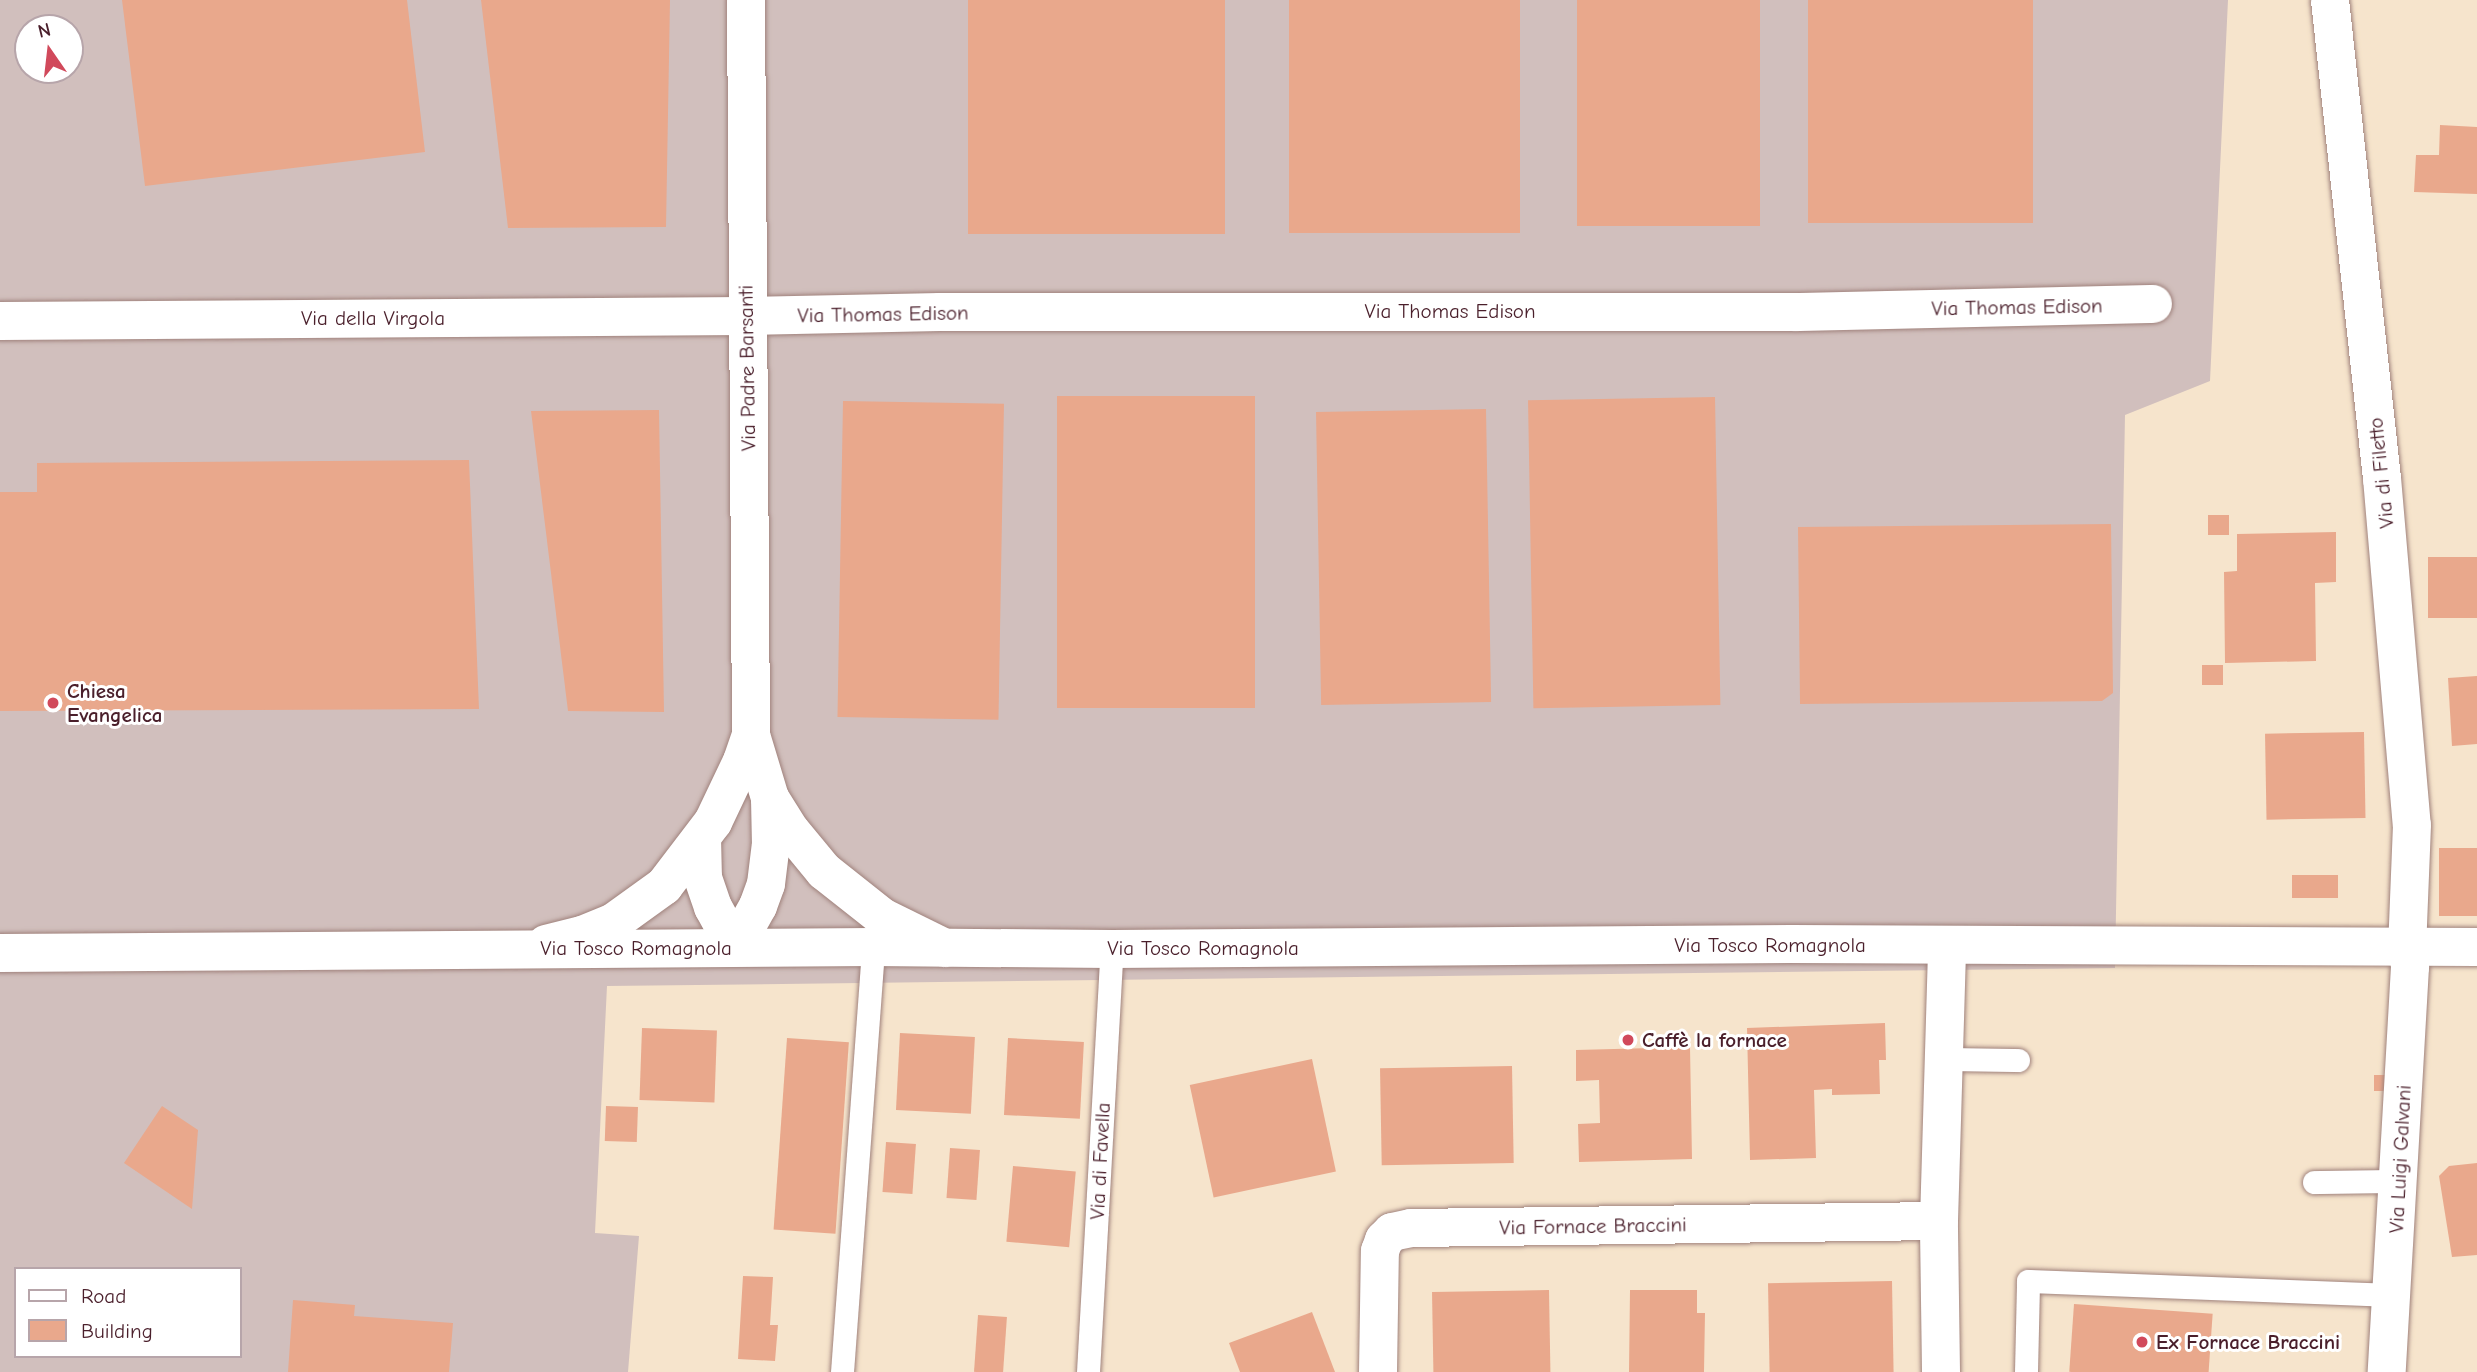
<!DOCTYPE html>
<meta charset="utf-8">
<style>
body{margin:0}
#map{position:relative;width:2477px;height:1372px;overflow:hidden;background:#f6e4cc;font-family:"Comic Neue",sans-serif}
div>[style]{position:absolute}
.industrial>*{inset:0;background:#d1bfbd}
.building>*{inset:0;background:#e9a88c;transform-origin:0 0}
.roads{filter:drop-shadow(0 0 2px #a0827c) drop-shadow(0 0 2px #a0827c)}
.lane>*{height:23px;margin:-11.5px;padding:0 11.5px;transform-origin:11.5px;border-radius:11.5px;background:#fff}
.street>*{height:38px;margin:-19px;padding:0 19px;transform-origin:19px;border-radius:19px;background:#fff}
.primary>*{height:38px;margin:-19px;padding:0 19px;transform-origin:19px;border-radius:19px;background:#fff}
.dots>*{width:19px;height:19px;translate:-50% -50%;box-sizing:border-box;border:4px solid #fff;border-radius:50%}
span{translate:-50% -50%;white-space:nowrap;text-align:center;line-height:1.15;-webkit-text-stroke:6px #fff;paint-order:stroke}
.street-label{font-size:21px;color:#4a1f2b}
.poi-label{font-size:21px;color:#4a1f2b;font-weight:700}
.left{translate:0 -50%;text-align:left}
.legend{position:absolute;left:14px;top:1267px;width:228px;height:91px;box-sizing:border-box;background:#fff;border:2px solid #b7a5aa;margin:0;padding:9px 12px;list-style:none;font-size:21px;color:#4a1f2b}
.legend li{display:flex;align-items:center;gap:14px;height:35px}
.legend b{width:35px;border:2px solid #b7a5aa}
.north{position:absolute;left:14px;top:14px;width:70px;height:70px;box-sizing:border-box;background:#fff;border:2px solid #b7a5aa;border-radius:50%;rotate:346deg;font-size:19px;font-weight:700;line-height:28px;text-align:center;color:#4a1f2b}
.north::after{content:'';display:block;margin:auto;width:24px;height:32px;background:#d1495b;clip-path:polygon(50% 0,100% 100%,50% 72%,0 100%)}
</style>
<div id="map">
<div class="industrial">
<i style="clip-path:polygon(evenodd,0 0,2228px 0,2210px 381px,2125px 415px,2115px 968px,607px 986px,595px 1233px,639px 1236px,628px 1372px,0 1372px,0 0,28px 28px,70px 28px,70px 70px,28px 70px,28px 28px,0 0,16px 1269px,240px 1269px,240px 1356px,16px 1356px,16px 1269px)"></i>
</div>
<div class="building">
<i style="clip-path:polygon(122px 0,407px 0,425px 152px,145px 186px)"></i>
<i style="clip-path:polygon(481px 0,670px 0,666px 227px,508px 228px)"></i>
<i style="left:968px;top:0;width:257px;height:234px"></i>
<i style="left:1289px;top:0;width:231px;height:233px"></i>
<i style="left:1577px;top:0;width:183px;height:226px"></i>
<i style="left:1808px;top:0;width:225px;height:223px"></i>
<i style="clip-path:polygon(2440px 125px,2477px 127px,2477px 194px,2414px 192px,2416px 155px,2439px 155px)"></i>
<i style="left:1255px;top:396px;width:312px;height:198px;rotate:90deg"></i>
<i style="left:1715px;top:397px;width:308px;height:187px;rotate:89deg"></i>
<i style="left:843px;top:401px;width:161px;height:316px;rotate:1deg"></i>
<i style="left:1486px;top:409px;width:293px;height:170px;rotate:89deg"></i>
<i style="clip-path:polygon(659px 410px,664px 712px,568px 711px,531px 411px)"></i>
<i style="clip-path:polygon(469px 460px,479px 709px,0 711px,0 492px,37px 492px,37px 463px)"></i>
<i style="left:2208px;top:515px;width:21px;height:20px"></i>
<i style="clip-path:polygon(2111px 524px,2113px 693px,2102px 701px,1800px 704px,1798px 527px)"></i>
<i style="clip-path:polygon(2336px 532px,2336px 582px,2315px 583px,2316px 661px,2225px 663px,2224px 572px,2237px 571px,2237px 534px)"></i>
<i style="left:2477px;top:557px;width:61px;height:49px;rotate:90deg"></i>
<i style="left:2202px;top:665px;width:21px;height:20px"></i>
<i style="clip-path:polygon(2477px 676px,2477px 744px,2452px 746px,2448px 678px)"></i>
<i style="left:2364px;top:732px;width:86px;height:99px;rotate:89deg"></i>
<i style="left:2439px;top:848px;width:38px;height:68px"></i>
<i style="left:2292px;top:875px;width:46px;height:23px"></i>
<i style="clip-path:polygon(1885px 1023px,1886px 1060px,1879px 1060px,1880px 1094px,1832px 1095px,1832px 1089px,1814px 1090px,1816px 1158px,1750px 1160px,1747px 1028px)"></i>
<i style="left:642px;top:1028px;width:75px;height:72px;rotate:2deg"></i>
<i style="left:900px;top:1033px;width:75px;height:77px;rotate:3deg"></i>
<i style="left:787px;top:1038px;width:62px;height:192px;rotate:4deg"></i>
<i style="left:1008px;top:1038px;width:76px;height:77px;rotate:3deg"></i>
<i style="clip-path:polygon(1690px 1047px,1692px 1159px,1579px 1162px,1578px 1124px,1600px 1123px,1599px 1080px,1576px 1081px,1576px 1050px)"></i>
<i style="left:1312px;top:1059px;width:115px;height:125px;rotate:78deg"></i>
<i style="left:1512px;top:1066px;width:97px;height:132px;rotate:89deg"></i>
<i style="left:2374px;top:1075px;width:16px;height:16px"></i>
<i style="clip-path:polygon(162px 1106px,198px 1130px,192px 1209px,124px 1163px)"></i>
<i style="left:606px;top:1106px;width:32px;height:35px;rotate:2deg"></i>
<i style="left:886px;top:1142px;width:30px;height:50px;rotate:4deg"></i>
<i style="left:950px;top:1148px;width:30px;height:50px;rotate:4deg"></i>
<i style="clip-path:polygon(2477px 1163px,2477px 1255px,2452px 1257px,2439px 1176px,2449px 1166px)"></i>
<i style="left:1013px;top:1166px;width:63px;height:76px;rotate:5deg"></i>
<i style="clip-path:polygon(743px 1276px,773px 1277px,770px 1325px,778px 1325px,775px 1361px,738px 1359px)"></i>
<i style="left:1892px;top:1281px;width:91px;height:124px;rotate:89deg"></i>
<i style="left:1549px;top:1290px;width:82px;height:117px;rotate:89deg"></i>
<i style="clip-path:polygon(1630px 1290px,1697px 1290px,1697px 1313px,1705px 1313px,1704px 1372px,1629px 1372px)"></i>
<i style="clip-path:polygon(293px 1300px,355px 1305px,354px 1316px,453px 1323px,449px 1372px,288px 1372px)"></i>
<i style="left:2074px;top:1304px;width:139px;height:68px;rotate:4deg"></i>
<i style="clip-path:polygon(1312px 1312px,1335px 1372px,1240px 1372px,1229px 1343px)"></i>
<i style="left:978px;top:1315px;width:29px;height:57px;rotate:4deg"></i>
</div>
<div class="roads">
<div class="lane">
<i style="left:1943px;top:1059px;width:75px;rotate:0.8deg"></i>
<i style="left:2314px;top:1182px;width:85px;rotate:-0.7deg"></i>
<i style="left:842px;top:1372px;width:426px;rotate:-85.8deg"></i>
<i style="left:1088px;top:1372px;width:424px;rotate:-86.8deg"></i>
<i style="left:2026px;top:1372px;width:91px;rotate:-88.7deg"></i>
<i style="left:2028px;top:1281px;width:366px;rotate:2.2deg"></i>
</div>
<div class="street">
<i style="left:746px;top:0;width:735px;rotate:89.61deg"></i>
<i style="left:751px;top:735px;width:66px;rotate:73.2deg"></i>
<i style="left:770px;top:798px;width:39px;rotate:58deg"></i>
<i style="left:791px;top:831px;width:52px;rotate:50.5deg"></i>
<i style="left:824px;top:871px;width:74px;rotate:38.4deg"></i>
<i style="left:882px;top:917px;width:70px;rotate:26.2deg"></i>
<i style="left:2330px;top:0;width:481px;rotate:83.8deg"></i>
<i style="left:2382px;top:478px;width:348px;rotate:85.1deg"></i>
<i style="left:2412px;top:825px;width:122px;rotate:92.3deg"></i>
<i style="left:2407px;top:947px;width:20px;rotate:81deg"></i>
<i style="left:2410px;top:967px;width:406px;rotate:93.3deg"></i>
<i style="left:0;top:321px;width:746px;rotate:-0.38deg"></i>
<i style="left:746px;top:316px;width:194px;rotate:-1.2deg"></i>
<i style="left:940px;top:312px;width:857px"></i>
<i style="left:1797px;top:312px;width:356px;rotate:-1.3deg"></i>
<i style="left:702px;top:838px;width:40px;rotate:88.6deg"></i>
<i style="left:703px;top:878px;width:31px;rotate:71deg"></i>
<i style="left:713px;top:907px;width:46px;rotate:61.2deg"></i>
<i style="left:546px;top:944px;width:37px;rotate:-14deg"></i>
<i style="left:582px;top:935px;width:35px;rotate:-22deg"></i>
<i style="left:614px;top:922px;width:62px;rotate:-35.8deg"></i>
<i style="left:664px;top:886px;width:81px;rotate:-52.6deg"></i>
<i style="left:713px;top:822px;width:68px;rotate:-64.6deg"></i>
<i style="left:742px;top:761px;width:28px;rotate:-71deg"></i>
<i style="left:735px;top:947px;width:47px;rotate:-60.7deg"></i>
<i style="left:758px;top:906px;width:23px;rotate:-70deg"></i>
<i style="left:766px;top:884px;width:38px;rotate:-83deg"></i>
<i style="left:771px;top:846px;width:48px;rotate:-91.2deg"></i>
<i style="left:1378px;top:1372px;width:121px;rotate:-89.1deg"></i>
<i style="left:1380px;top:1251px;width:12px;rotate:-70deg"></i>
<i style="left:1384px;top:1240px;width:11px;rotate:-45deg"></i>
<i style="left:1392px;top:1232px;width:19px;rotate:-12deg"></i>
<i style="left:1411px;top:1228px;width:528px;rotate:-0.76deg"></i>
<i style="left:1941px;top:1372px;width:151px;rotate:-90.8deg"></i>
<i style="left:1939px;top:1221px;width:276px;rotate:-88.3deg"></i>
</div>
<div class="primary">
<i style="left:0;top:953px;width:873px;rotate:-0.39deg"></i>
<i style="left:873px;top:947px;width:239px;rotate:0.5deg"></i>
<i style="left:1112px;top:949px;width:679px;rotate:-0.42deg"></i>
<i style="left:1791px;top:944px;width:686px;rotate:0.25deg"></i>
</div>
</div>
<div class="dots">
<i style="left:53px;top:703px;background:#d1495b"></i>
<i style="left:1628px;top:1040px;background:#d1495b"></i>
<i style="left:2142px;top:1342px;background:#d1495b"></i>
</div>
<div class="street-label">
<span style="left:2017px;top:307px;rotate:-1deg">Via Thomas Edison</span>
<span style="left:1450px;top:311px">Via Thomas Edison</span>
<span style="left:883px;top:314px;rotate:-1deg">Via Thomas Edison</span>
<span style="left:373px;top:318px">Via della Virgola</span>
<span style="left:747px;top:368px;rotate:-91deg">Via Padre Barsanti</span>
<span style="left:2381px;top:473px;rotate:-96deg">Via di Filetto</span>
<span style="left:1770px;top:945px">Via Tosco Romagnola</span>
<span style="left:636px;top:948px">Via Tosco Romagnola</span>
<span style="left:1203px;top:948px">Via Tosco Romagnola</span>
<span style="left:2400px;top:1159px;rotate:-87deg">Via Luigi Galvani</span>
<span style="left:1100px;top:1161px;rotate:-87deg">Via di Favella</span>
<span style="left:1593px;top:1226px;rotate:-1deg">Via Fornace Braccini</span>
</div>
<div class="poi-label">
<span class="left" style="left:67px;top:703px">Chiesa<br>Evangelica</span>
<span class="left" style="left:1642px;top:1040px">Caffè la fornace</span>
<span class="left" style="left:2156px;top:1342px">Ex Fornace Braccini</span>
</div>
<ul class="legend">
<li><b style="height:9px;background:#fff"></b>Road</li>
<li><b style="height:19px;background:#e9a88c"></b>Building</li>
</ul>
<div class="north">N</div>
</div>
